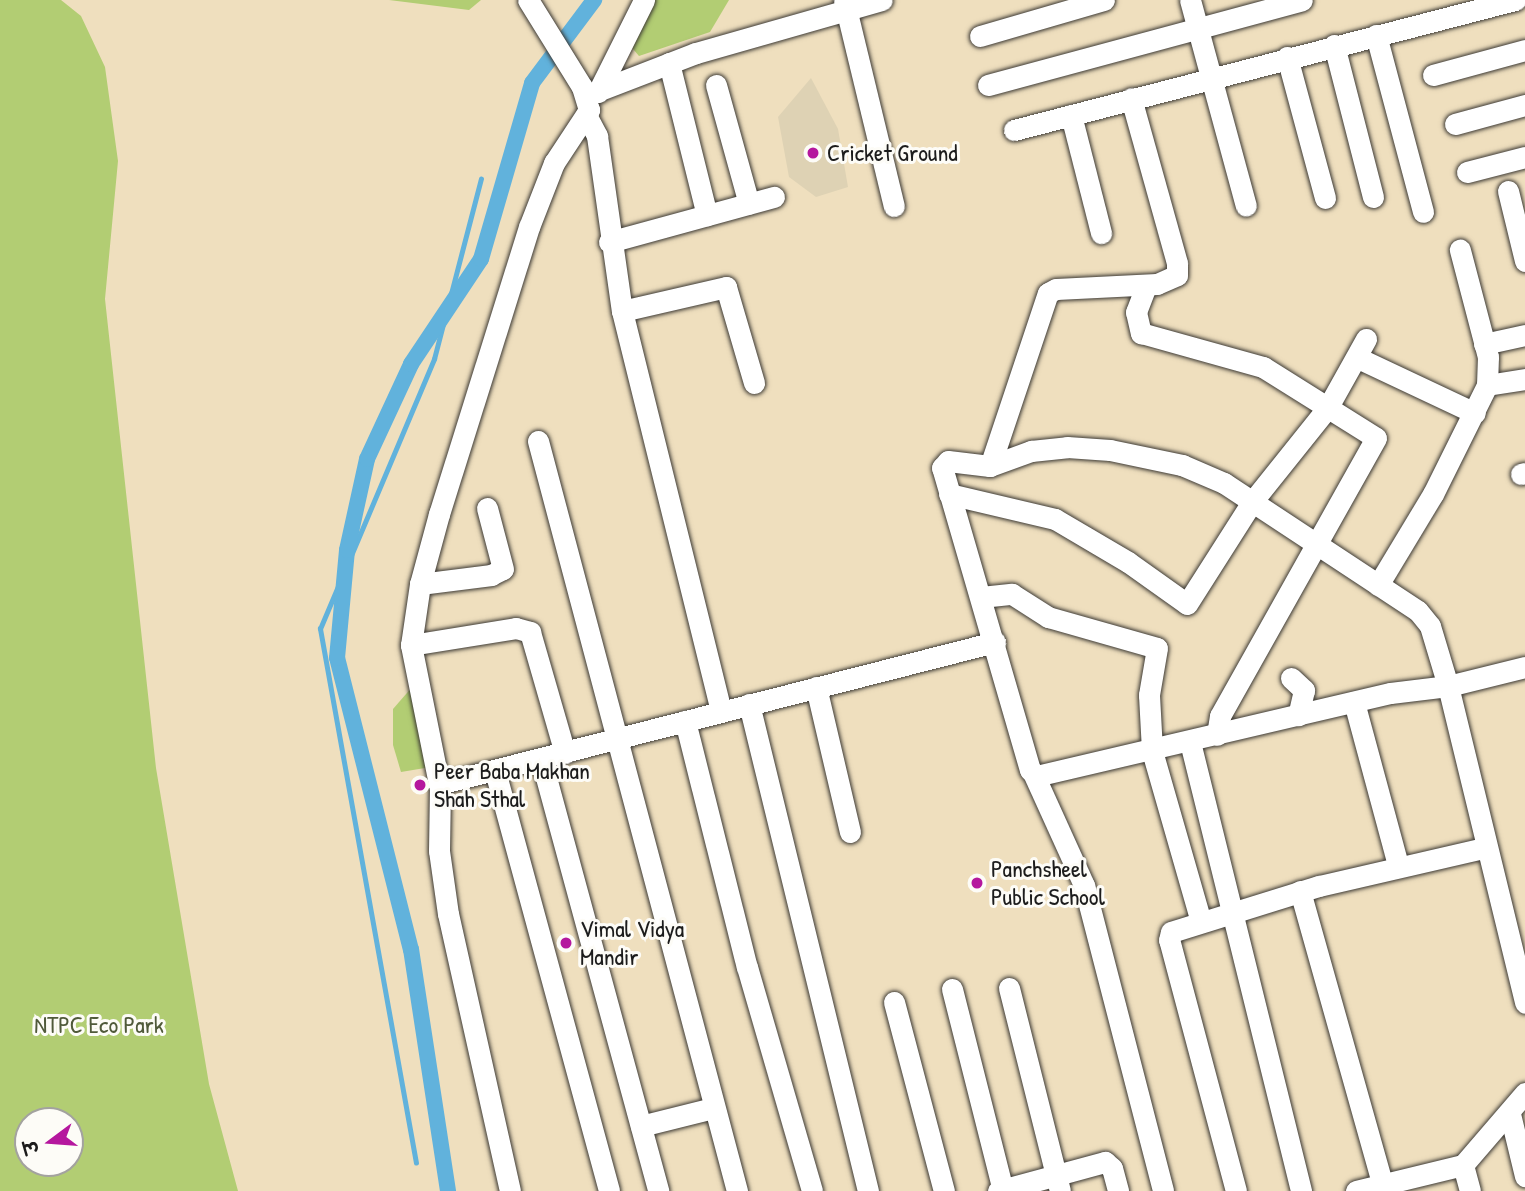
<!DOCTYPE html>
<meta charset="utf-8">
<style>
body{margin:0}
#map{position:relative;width:1525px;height:1191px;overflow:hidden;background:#efdfbe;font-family:"Patrick Hand","Playpen Sans Deva",sans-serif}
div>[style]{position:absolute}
.built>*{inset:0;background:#ded2b4}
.green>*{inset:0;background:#b2cd73}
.stream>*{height:4.5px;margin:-2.25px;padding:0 2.25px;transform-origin:2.25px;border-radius:2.25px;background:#61b2dc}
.canal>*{height:16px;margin:-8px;padding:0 8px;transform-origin:8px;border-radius:8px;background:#61b2dc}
.roads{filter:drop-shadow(0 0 2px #3c3934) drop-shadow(0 0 2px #3c3934)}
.minor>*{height:21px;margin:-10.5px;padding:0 10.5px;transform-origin:10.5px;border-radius:10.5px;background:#fff}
.dots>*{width:19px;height:19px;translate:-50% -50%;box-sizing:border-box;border:4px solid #fdfcf7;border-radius:50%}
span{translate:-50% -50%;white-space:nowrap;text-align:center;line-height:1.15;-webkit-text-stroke:6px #fdfcf7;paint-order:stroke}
.poi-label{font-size:24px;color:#1c1c1c}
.left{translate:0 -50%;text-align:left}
.park-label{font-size:24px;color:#505a3a}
.north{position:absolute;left:14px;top:1107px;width:70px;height:70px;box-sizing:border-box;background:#fdfcf7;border:2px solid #a3a29f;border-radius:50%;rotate:254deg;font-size:19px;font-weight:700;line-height:28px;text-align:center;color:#1c1c1c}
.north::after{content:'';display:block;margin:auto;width:24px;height:32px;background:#b5179e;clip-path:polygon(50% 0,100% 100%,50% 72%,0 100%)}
</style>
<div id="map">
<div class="built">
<i style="clip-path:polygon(811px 78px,838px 129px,848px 187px,816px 197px,789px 177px,778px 117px)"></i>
</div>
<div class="green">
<i style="clip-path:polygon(evenodd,0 0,61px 0,81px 16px,105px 67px,118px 161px,105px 299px,156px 768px,209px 1084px,238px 1191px,0 1191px,0 0,28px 1121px,70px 1121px,70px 1163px,28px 1163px,28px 1121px)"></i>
<i style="clip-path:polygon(389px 0,481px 0,469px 10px)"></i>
<i style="clip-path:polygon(649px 0,729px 0,710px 32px,639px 56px,628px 43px)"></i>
<i style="clip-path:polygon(413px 686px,431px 767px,401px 772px,393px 745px,393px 709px)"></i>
</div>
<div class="stream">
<i style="left:416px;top:1163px;width:543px;rotate:-100.19deg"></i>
<i style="left:320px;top:629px;width:293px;rotate:-67.1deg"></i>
<i style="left:434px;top:359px;width:186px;rotate:-75.4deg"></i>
</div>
<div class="canal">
<i style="left:448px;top:1191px;width:244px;rotate:-98.7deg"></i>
<i style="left:411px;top:950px;width:301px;rotate:-104.2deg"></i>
<i style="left:337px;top:658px;width:108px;rotate:-84.7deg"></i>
<i style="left:347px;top:550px;width:93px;rotate:-77.6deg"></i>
<i style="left:367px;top:459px;width:105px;rotate:-65.1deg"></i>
<i style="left:411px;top:364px;width:126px;rotate:-56.3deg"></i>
<i style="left:481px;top:259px;width:183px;rotate:-73.8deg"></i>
<i style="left:532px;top:83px;width:104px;rotate:-53.2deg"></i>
</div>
<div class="roads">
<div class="minor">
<i style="left:844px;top:0;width:212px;rotate:76.4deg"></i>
<i style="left:1190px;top:0;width:213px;rotate:74.8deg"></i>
<i style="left:1376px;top:35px;width:183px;rotate:75.1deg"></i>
<i style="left:980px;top:36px;width:129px;rotate:-16.2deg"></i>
<i style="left:1334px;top:45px;width:157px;rotate:75.6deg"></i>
<i style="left:1287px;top:57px;width:146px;rotate:74.9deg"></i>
<i style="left:669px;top:63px;width:157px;rotate:76deg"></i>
<i style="left:1433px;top:75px;width:95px;rotate:-15.2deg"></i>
<i style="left:716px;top:85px;width:123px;rotate:74.5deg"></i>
<i style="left:988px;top:85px;width:325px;rotate:-15.1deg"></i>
<i style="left:600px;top:90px;width:103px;rotate:-21.1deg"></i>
<i style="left:696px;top:53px;width:193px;rotate:-15.9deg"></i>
<i style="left:598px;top:92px;width:103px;rotate:-63.4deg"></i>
<i style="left:586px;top:115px;width:24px;rotate:62deg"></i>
<i style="left:597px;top:136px;width:177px;rotate:81.9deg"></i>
<i style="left:622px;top:311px;width:412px;rotate:76.1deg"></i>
<i style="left:1071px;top:115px;width:122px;rotate:75.7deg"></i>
<i style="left:1455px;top:124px;width:73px;rotate:-15.2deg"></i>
<i style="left:1014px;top:130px;width:518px;rotate:-14.55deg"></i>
<i style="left:1467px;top:172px;width:60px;rotate:-14.5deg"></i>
<i style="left:1508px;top:191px;width:72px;rotate:76.3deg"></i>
<i style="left:609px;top:242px;width:171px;rotate:-15.3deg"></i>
<i style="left:1146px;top:286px;width:28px;rotate:111deg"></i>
<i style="left:1136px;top:312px;width:22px;rotate:77deg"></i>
<i style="left:1141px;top:333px;width:127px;rotate:15.6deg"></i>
<i style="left:1263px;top:367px;width:133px;rotate:32.1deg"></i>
<i style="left:1376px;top:438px;width:319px;rotate:119.3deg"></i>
<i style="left:1220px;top:716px;width:19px;rotate:99deg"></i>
<i style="left:622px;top:311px;width:107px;rotate:-13deg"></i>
<i style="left:726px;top:287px;width:100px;rotate:73.7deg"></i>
<i style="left:1484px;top:344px;width:42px;rotate:-12.4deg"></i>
<i style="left:1358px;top:358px;width:129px;rotate:25.2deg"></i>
<i style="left:1487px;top:385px;width:38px;rotate:-9deg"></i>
<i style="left:538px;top:441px;width:776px;rotate:75.14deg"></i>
<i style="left:990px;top:466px;width:182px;rotate:-71.5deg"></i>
<i style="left:1048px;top:293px;width:9px;rotate:-27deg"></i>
<i style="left:1056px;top:289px;width:101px;rotate:-2.8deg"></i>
<i style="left:1157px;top:284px;width:22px;rotate:-24deg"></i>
<i style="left:1177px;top:275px;width:12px;rotate:-90deg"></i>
<i style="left:1177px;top:263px;width:171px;rotate:-105.6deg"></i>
<i style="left:1521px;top:474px;width:4px;rotate:-14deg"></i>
<i style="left:949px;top:494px;width:109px;rotate:13.3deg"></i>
<i style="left:1055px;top:519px;width:85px;rotate:30.5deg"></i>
<i style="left:1128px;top:562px;width:72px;rotate:35.4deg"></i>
<i style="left:1187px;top:604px;width:121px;rotate:-57.5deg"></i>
<i style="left:1252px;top:502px;width:122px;rotate:-51.3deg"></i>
<i style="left:1328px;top:407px;width:78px;rotate:-60.8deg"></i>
<i style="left:420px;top:584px;width:72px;rotate:-7.2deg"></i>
<i style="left:491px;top:575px;width:13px;rotate:-27deg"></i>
<i style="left:503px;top:569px;width:63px;rotate:-104.7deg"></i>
<i style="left:1378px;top:585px;width:106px;rotate:-58.9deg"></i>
<i style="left:1433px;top:494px;width:122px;rotate:-63.6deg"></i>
<i style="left:1487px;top:385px;width:28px;rotate:-88deg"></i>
<i style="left:1488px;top:357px;width:111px;rotate:-104.7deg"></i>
<i style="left:981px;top:597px;width:31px;rotate:-6deg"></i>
<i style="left:1012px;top:594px;width:43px;rotate:32.6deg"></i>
<i style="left:1048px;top:617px;width:113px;rotate:15.9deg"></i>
<i style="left:1157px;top:648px;width:48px;rotate:99.7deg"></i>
<i style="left:1149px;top:695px;width:56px;rotate:86.9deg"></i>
<i style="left:1152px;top:751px;width:178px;rotate:74deg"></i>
<i style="left:411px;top:645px;width:106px;rotate:-9.2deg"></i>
<i style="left:516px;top:628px;width:15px;rotate:16deg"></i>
<i style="left:530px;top:632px;width:126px;rotate:73.9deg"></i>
<i style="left:1525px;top:667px;width:79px;rotate:166.1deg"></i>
<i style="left:1448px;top:686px;width:58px;rotate:173.1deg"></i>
<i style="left:1390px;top:693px;width:363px;rotate:166.8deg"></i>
<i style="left:1037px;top:776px;width:9px;rotate:-139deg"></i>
<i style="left:1030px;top:770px;width:315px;rotate:-106.2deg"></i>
<i style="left:942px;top:468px;width:9px;rotate:-49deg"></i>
<i style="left:948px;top:461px;width:42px;rotate:6.8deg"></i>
<i style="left:990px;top:466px;width:44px;rotate:-20.1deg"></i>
<i style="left:1031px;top:451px;width:36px;rotate:-6deg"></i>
<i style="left:1067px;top:447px;width:43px;rotate:4deg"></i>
<i style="left:1110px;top:450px;width:74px;rotate:11.8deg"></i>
<i style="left:1182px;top:465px;width:46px;rotate:23.2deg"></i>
<i style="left:1224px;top:483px;width:232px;rotate:33.4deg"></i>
<i style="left:1418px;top:611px;width:19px;rotate:51deg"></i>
<i style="left:1430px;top:626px;width:63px;rotate:73.3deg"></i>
<i style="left:1448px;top:686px;width:326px;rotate:76.3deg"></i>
<i style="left:1291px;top:678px;width:18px;rotate:43deg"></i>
<i style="left:1304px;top:690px;width:26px;rotate:103deg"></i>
<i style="left:816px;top:687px;width:149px;rotate:76.8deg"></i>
<i style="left:1354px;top:702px;width:169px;rotate:74.9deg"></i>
<i style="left:749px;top:704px;width:501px;rotate:76.27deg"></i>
<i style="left:685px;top:721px;width:254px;rotate:75.9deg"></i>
<i style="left:747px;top:967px;width:233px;rotate:73.8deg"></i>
<i style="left:1190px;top:742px;width:463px;rotate:76.1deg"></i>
<i style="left:541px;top:759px;width:448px;rotate:74.8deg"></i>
<i style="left:495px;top:771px;width:435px;rotate:74.8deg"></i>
<i style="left:1034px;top:775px;width:121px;rotate:65.6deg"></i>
<i style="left:1084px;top:885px;width:316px;rotate:75.5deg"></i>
<i style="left:439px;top:784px;width:574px;rotate:-14.33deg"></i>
<i style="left:1300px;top:891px;width:303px;rotate:74.3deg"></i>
<i style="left:1009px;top:988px;width:209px;rotate:75.9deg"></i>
<i style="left:952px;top:989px;width:208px;rotate:75.8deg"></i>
<i style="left:894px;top:1002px;width:196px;rotate:75.2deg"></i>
<i style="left:1510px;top:1114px;width:64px;rotate:76.4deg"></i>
<i style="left:641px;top:1126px;width:74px;rotate:-14deg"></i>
<i style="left:1463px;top:1165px;width:27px;rotate:75deg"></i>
<i style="left:510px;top:1191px;width:284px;rotate:-102.6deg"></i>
<i style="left:448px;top:914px;width:64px;rotate:-98.1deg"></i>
<i style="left:439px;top:851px;width:62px;rotate:-89.1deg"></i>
<i style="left:440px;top:789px;width:147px;rotate:-101.4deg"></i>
<i style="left:411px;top:645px;width:62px;rotate:-81.6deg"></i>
<i style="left:420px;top:584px;width:73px;rotate:-74.8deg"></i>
<i style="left:439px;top:514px;width:301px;rotate:-72.6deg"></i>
<i style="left:529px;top:227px;width:69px;rotate:-68.7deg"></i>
<i style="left:554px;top:163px;width:64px;rotate:-56.6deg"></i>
<i style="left:589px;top:110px;width:24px;rotate:-107deg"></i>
<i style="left:582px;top:87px;width:102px;rotate:-121.8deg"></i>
<i style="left:998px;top:1191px;width:111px;rotate:-15.2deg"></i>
<i style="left:1105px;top:1162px;width:9px;rotate:41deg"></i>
<i style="left:1112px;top:1168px;width:24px;rotate:75deg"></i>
<i style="left:1236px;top:1191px;width:260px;rotate:-104.9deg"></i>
<i style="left:1169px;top:940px;width:8px;rotate:-76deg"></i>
<i style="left:1171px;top:932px;width:155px;rotate:-17.3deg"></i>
<i style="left:1319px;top:886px;width:169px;rotate:-13deg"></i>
<i style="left:1356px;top:1191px;width:110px;rotate:-13.7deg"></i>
<i style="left:1463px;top:1165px;width:95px;rotate:-49.3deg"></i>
</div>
</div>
<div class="dots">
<i style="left:813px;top:153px;background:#b5179e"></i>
<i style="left:420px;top:785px;background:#b5179e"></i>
<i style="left:977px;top:883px;background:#b5179e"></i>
<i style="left:566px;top:943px;background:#b5179e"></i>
</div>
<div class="poi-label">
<span class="left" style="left:827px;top:153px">Cricket Ground</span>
<span class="left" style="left:434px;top:785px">Peer Baba Makhan<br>Shah Sthal</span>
<span class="left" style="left:991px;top:883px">Panchsheel<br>Public School</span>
<span class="left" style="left:580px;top:943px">Vimal Vidya<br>Mandir</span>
</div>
<div class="park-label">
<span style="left:99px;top:1025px">NTPC Eco Park</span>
</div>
<div class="north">उ</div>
</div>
